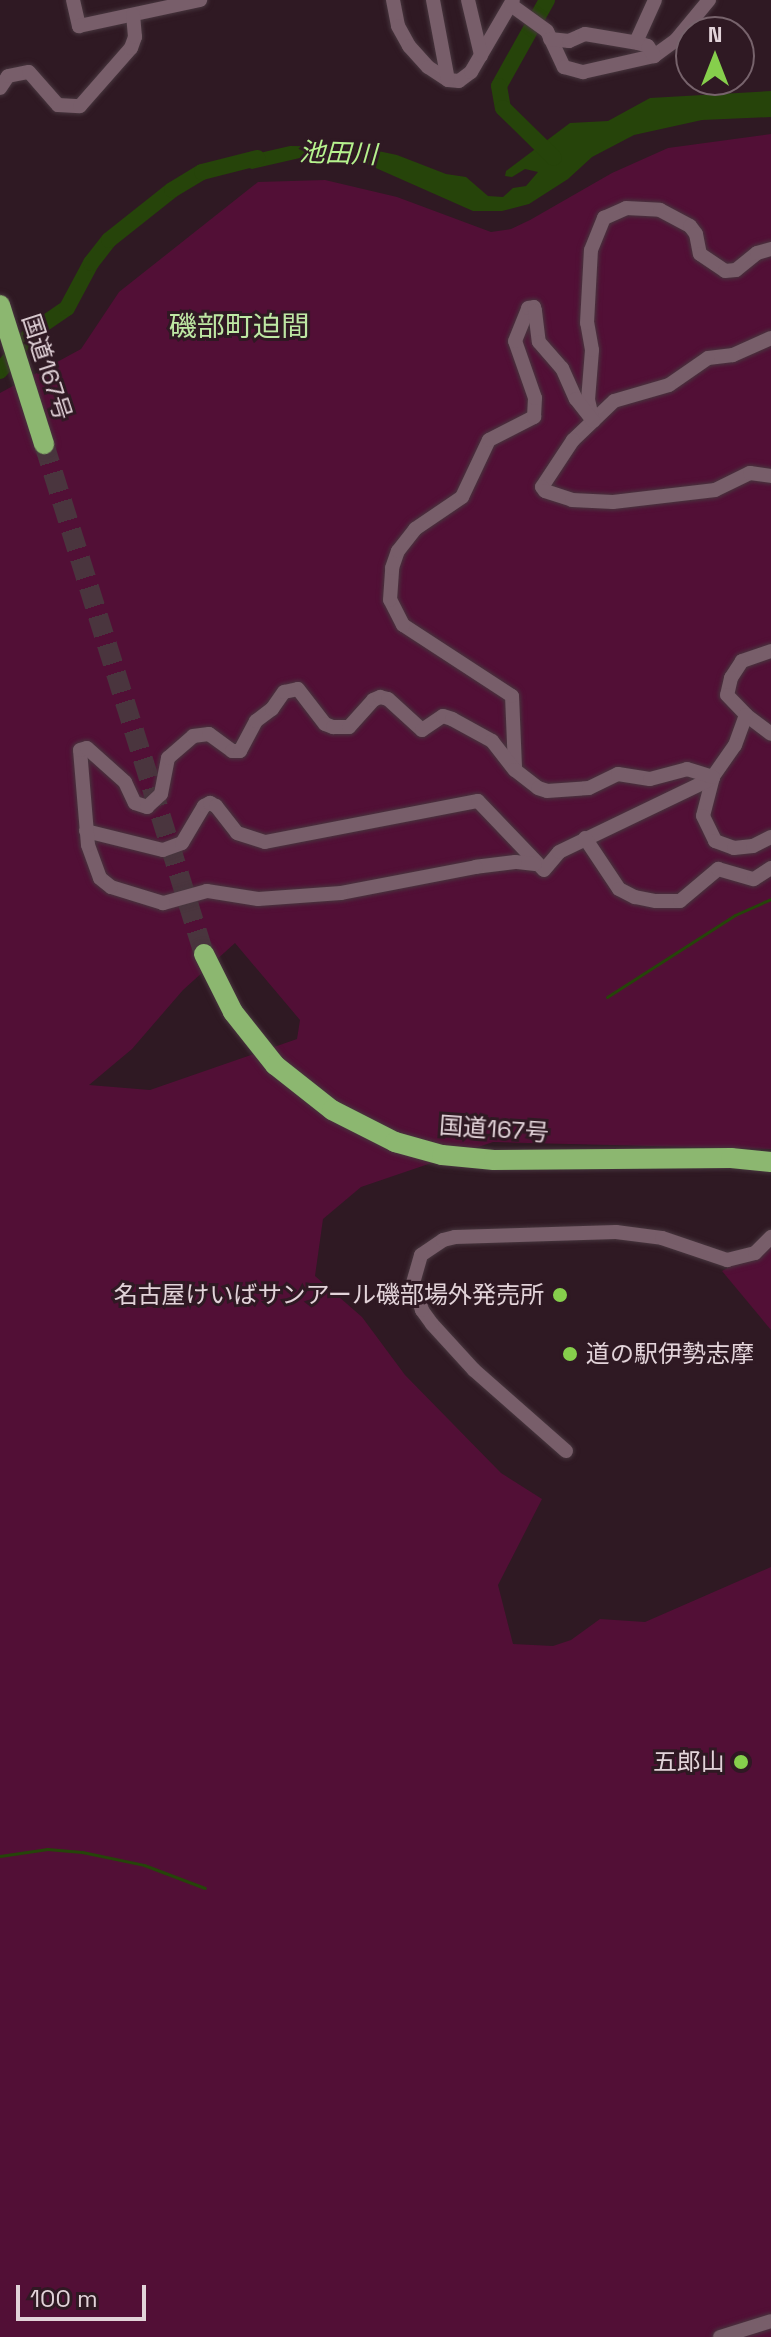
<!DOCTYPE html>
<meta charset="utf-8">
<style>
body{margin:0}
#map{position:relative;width:771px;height:2337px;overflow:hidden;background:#2f1923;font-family:"Space Grotesk","Noto Sans JP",sans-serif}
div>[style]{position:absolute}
.green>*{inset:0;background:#520f36}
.water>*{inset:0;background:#26440a}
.stream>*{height:3px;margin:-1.5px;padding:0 1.5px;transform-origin:1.5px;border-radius:1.5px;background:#26440a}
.river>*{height:16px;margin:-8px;padding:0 8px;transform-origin:8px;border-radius:8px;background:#26440a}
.highway-tunnel>*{height:20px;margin-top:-10px;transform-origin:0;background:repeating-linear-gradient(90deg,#4a353e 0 20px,transparent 0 30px)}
.roads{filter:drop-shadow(0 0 2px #47363e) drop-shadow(0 0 2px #47363e)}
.minor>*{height:14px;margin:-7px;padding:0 7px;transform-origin:7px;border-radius:7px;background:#785e6a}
.highway>*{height:20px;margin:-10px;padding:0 10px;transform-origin:10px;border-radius:10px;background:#8cb770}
.dots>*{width:22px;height:22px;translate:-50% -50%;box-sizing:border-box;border:4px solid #2f1923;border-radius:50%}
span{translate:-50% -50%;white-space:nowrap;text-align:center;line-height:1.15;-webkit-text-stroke:6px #2f1923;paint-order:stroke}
.street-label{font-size:24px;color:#e2d3d9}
.poi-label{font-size:24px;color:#e2d3d9}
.right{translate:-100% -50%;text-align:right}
.left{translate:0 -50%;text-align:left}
.water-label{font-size:26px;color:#b6f38e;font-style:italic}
.quarter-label{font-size:28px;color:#bee8a4}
.north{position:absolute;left:675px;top:16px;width:80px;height:80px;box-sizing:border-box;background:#2f1923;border:2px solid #77636c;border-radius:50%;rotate:0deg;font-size:22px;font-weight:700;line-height:32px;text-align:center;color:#e2d3d9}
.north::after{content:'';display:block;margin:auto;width:28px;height:36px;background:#86cf4c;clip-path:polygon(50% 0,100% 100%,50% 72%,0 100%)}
.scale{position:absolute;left:16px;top:2285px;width:130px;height:36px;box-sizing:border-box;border:4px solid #e2d3d9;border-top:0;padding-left:10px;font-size:24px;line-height:28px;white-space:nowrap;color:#e2d3d9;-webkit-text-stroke:6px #2f1923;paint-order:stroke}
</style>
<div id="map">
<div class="green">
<i style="clip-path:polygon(evenodd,771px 134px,771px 1149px,493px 1142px,361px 1187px,323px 1219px,315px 1276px,362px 1317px,405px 1375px,501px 1473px,542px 1499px,498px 1585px,513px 1644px,553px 1646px,571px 1640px,600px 1619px,645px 1622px,771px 1567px,771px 2337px,0 2337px,0 393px,81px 349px,119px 292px,258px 182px,325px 180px,397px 197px,491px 232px,511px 229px,530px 220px,612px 173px,668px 148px,771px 134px,235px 943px,300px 1020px,297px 1039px,150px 1090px,89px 1085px,132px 1049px,183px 990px,235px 943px)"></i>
<i style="clip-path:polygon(771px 1245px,771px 1330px,722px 1271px)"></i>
</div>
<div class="water">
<i style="clip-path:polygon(771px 91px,771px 117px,702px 120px,634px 135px,592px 157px,568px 179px,529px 204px,502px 211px,473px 211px,360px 161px,313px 155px,252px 169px,238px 164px,237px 158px,290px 146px,359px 147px,397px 155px,446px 174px,466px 177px,488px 196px,503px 197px,513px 188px,526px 186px,538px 172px,525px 169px,512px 177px,505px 176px,506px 171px,570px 123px,608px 121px,650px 98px)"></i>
</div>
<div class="stream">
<i style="left:607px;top:997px;width:152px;rotate:-32.6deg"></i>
<i style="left:735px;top:915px;width:39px;rotate:-24deg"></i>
<i style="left:0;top:1856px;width:48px;rotate:-8.5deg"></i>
<i style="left:47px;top:1849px;width:35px;rotate:5deg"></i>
<i style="left:82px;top:1852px;width:63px;rotate:11.8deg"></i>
<i style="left:144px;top:1865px;width:65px;rotate:20.7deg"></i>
</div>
<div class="river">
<i style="left:547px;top:0;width:98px;rotate:119.2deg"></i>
<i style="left:499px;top:86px;width:22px;rotate:80deg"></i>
<i style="left:503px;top:108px;width:71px;rotate:44.4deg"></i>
<i style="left:0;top:371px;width:50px;rotate:-50.6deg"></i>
<i style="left:32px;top:332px;width:42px;rotate:-34.4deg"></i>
<i style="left:67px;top:308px;width:51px;rotate:-61.9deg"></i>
<i style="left:91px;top:263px;width:29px;rotate:-52deg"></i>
<i style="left:109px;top:240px;width:80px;rotate:-38.4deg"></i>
<i style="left:172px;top:190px;width:35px;rotate:-31deg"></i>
<i style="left:202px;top:172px;width:57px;rotate:-14.3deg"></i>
</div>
<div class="highway-tunnel">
<i style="left:44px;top:444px;width:535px;rotate:72.58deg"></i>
</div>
<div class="roads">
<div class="minor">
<i style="left:73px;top:0;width:27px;rotate:77deg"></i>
<i style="left:79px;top:26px;width:124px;rotate:-12.1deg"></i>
<i style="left:393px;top:0;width:26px;rotate:79deg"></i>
<i style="left:398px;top:26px;width:23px;rotate:61deg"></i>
<i style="left:409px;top:46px;width:28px;rotate:48deg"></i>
<i style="left:428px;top:67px;width:24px;rotate:33deg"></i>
<i style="left:448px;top:80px;width:11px;rotate:5deg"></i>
<i style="left:459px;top:81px;width:15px;rotate:-37deg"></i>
<i style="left:471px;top:72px;width:83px;rotate:-59.7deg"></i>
<i style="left:433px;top:0;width:81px;rotate:79.4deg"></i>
<i style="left:468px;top:0;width:57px;rotate:76.7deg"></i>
<i style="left:511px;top:5px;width:44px;rotate:35.8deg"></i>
<i style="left:547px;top:31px;width:40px;rotate:65deg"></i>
<i style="left:564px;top:67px;width:20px;rotate:15deg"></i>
<i style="left:583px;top:72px;width:73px;rotate:-12.7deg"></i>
<i style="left:654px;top:56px;width:27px;rotate:-36deg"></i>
<i style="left:676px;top:40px;width:52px;rotate:-50.5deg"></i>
<i style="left:550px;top:39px;width:19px;rotate:6deg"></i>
<i style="left:569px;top:41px;width:17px;rotate:-24deg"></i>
<i style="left:585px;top:34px;width:54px;rotate:9.6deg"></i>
<i style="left:638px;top:43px;width:10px;rotate:17deg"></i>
<i style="left:648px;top:46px;width:12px;rotate:59deg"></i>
<i style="left:636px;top:42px;width:46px;rotate:-65.7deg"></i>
<i style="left:0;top:88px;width:14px;rotate:-56deg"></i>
<i style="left:8px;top:76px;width:21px;rotate:-11deg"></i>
<i style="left:29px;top:72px;width:44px;rotate:48.7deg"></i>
<i style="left:58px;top:105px;width:22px;rotate:3deg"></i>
<i style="left:80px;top:106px;width:77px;rotate:-48.7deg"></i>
<i style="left:131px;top:48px;width:12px;rotate:-70deg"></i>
<i style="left:135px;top:37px;width:22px;rotate:-95deg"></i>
<i style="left:771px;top:338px;width:42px;rotate:155.9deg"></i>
<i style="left:733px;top:355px;width:25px;rotate:173deg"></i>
<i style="left:708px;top:358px;width:47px;rotate:145.3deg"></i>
<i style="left:669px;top:385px;width:57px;rotate:163.8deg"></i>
<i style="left:614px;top:401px;width:57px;rotate:136.4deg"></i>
<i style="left:573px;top:440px;width:56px;rotate:123.4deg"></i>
<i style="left:542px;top:487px;width:5px;rotate:53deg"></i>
<i style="left:545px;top:491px;width:28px;rotate:18deg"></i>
<i style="left:572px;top:500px;width:41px;rotate:2.8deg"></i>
<i style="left:613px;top:502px;width:103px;rotate:-6.7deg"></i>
<i style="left:715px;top:490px;width:39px;rotate:-26deg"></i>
<i style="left:750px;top:473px;width:21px;rotate:8deg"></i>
<i style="left:592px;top:417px;width:17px;rotate:-103deg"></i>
<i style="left:588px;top:400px;width:50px;rotate:-85.4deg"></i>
<i style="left:592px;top:350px;width:27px;rotate:-100deg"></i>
<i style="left:587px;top:323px;width:73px;rotate:-86.9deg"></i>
<i style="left:591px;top:250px;width:35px;rotate:-68deg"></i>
<i style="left:604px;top:218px;width:24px;rotate:-24deg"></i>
<i style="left:626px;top:208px;width:34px;rotate:3deg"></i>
<i style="left:660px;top:210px;width:34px;rotate:28deg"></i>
<i style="left:690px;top:226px;width:10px;rotate:53deg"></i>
<i style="left:696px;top:234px;width:20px;rotate:79deg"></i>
<i style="left:700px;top:254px;width:30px;rotate:34deg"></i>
<i style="left:725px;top:271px;width:11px;rotate:-5deg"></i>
<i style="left:736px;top:270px;width:27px;rotate:-39deg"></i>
<i style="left:757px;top:253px;width:15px;rotate:-16deg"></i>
<i style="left:771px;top:651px;width:31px;rotate:161deg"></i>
<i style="left:742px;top:661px;width:20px;rotate:123deg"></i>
<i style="left:731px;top:678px;width:17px;rotate:103deg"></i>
<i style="left:727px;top:695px;width:28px;rotate:46deg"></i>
<i style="left:746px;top:715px;width:31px;rotate:37deg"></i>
<i style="left:746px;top:715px;width:32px;rotate:110deg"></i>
<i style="left:735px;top:745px;width:39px;rotate:125deg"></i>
<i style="left:713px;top:777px;width:40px;rotate:104.4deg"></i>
<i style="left:703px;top:816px;width:28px;rotate:64deg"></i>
<i style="left:715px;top:841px;width:20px;rotate:20deg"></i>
<i style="left:734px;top:848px;width:19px;rotate:-6deg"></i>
<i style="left:753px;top:846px;width:20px;rotate:-27deg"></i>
<i style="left:515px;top:767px;width:71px;rotate:-92.4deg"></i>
<i style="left:512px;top:696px;width:130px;rotate:-146.9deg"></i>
<i style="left:403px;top:625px;width:28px;rotate:-117deg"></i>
<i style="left:390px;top:600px;width:32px;rotate:-86deg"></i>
<i style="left:392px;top:568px;width:18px;rotate:-71deg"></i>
<i style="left:398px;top:551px;width:28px;rotate:-52deg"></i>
<i style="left:415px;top:529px;width:57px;rotate:-34.2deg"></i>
<i style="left:462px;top:497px;width:63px;rotate:-64.7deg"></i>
<i style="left:489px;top:440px;width:51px;rotate:-27.1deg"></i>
<i style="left:534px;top:417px;width:19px;rotate:-87deg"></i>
<i style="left:535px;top:398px;width:60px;rotate:-109.3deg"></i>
<i style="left:515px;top:341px;width:35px;rotate:-68deg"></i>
<i style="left:528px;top:308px;width:6px;rotate:-9deg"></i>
<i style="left:534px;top:307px;width:4px;rotate:76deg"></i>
<i style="left:535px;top:311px;width:31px;rotate:83deg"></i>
<i style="left:539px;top:342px;width:35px;rotate:49deg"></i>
<i style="left:562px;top:368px;width:34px;rotate:66deg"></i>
<i style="left:576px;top:399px;width:28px;rotate:52deg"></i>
<i style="left:86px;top:831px;width:79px;rotate:13.9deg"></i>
<i style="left:163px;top:850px;width:20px;rotate:-20deg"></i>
<i style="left:182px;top:843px;width:43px;rotate:-59.3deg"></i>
<i style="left:204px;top:806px;width:7px;rotate:-27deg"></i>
<i style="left:210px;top:803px;width:7px;rotate:27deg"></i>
<i style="left:216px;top:806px;width:34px;rotate:52deg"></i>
<i style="left:237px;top:833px;width:29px;rotate:18deg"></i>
<i style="left:265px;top:842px;width:217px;rotate:-10.9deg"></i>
<i style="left:478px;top:801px;width:95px;rotate:46.3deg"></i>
<i style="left:544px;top:870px;width:23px;rotate:-50deg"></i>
<i style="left:559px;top:852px;width:171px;rotate:-25.7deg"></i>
<i style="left:585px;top:838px;width:61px;rotate:56.3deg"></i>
<i style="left:619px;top:889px;width:18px;rotate:27deg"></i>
<i style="left:635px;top:897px;width:21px;rotate:11deg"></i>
<i style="left:656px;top:901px;width:24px"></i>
<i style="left:680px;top:901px;width:50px;rotate:-40.1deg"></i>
<i style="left:718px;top:869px;width:37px;rotate:16deg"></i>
<i style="left:754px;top:879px;width:20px;rotate:-33deg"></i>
<i style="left:535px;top:864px;width:20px;rotate:-174deg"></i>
<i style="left:515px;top:862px;width:39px;rotate:173deg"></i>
<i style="left:476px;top:867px;width:137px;rotate:169.1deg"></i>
<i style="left:341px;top:893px;width:83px;rotate:175.9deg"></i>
<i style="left:258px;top:899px;width:52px;rotate:-171.1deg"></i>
<i style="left:207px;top:891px;width:46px;rotate:164.7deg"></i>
<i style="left:163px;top:903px;width:54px;rotate:-162.9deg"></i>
<i style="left:111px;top:887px;width:14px;rotate:-141deg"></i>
<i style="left:100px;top:878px;width:35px;rotate:-110deg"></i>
<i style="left:88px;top:845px;width:95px;rotate:-94.8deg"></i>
<i style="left:80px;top:750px;width:7px;rotate:-16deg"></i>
<i style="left:87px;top:748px;width:51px;rotate:41.8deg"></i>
<i style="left:125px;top:782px;width:23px;rotate:65deg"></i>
<i style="left:135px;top:803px;width:13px;rotate:18deg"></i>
<i style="left:147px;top:807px;width:19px;rotate:-43deg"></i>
<i style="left:161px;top:794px;width:37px;rotate:-79deg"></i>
<i style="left:168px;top:758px;width:33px;rotate:-41deg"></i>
<i style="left:193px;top:736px;width:16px;rotate:-7deg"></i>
<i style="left:209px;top:734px;width:29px;rotate:36deg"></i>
<i style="left:232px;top:751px;width:8px"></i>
<i style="left:240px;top:751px;width:34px;rotate:-62deg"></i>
<i style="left:256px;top:721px;width:20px;rotate:-37deg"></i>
<i style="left:272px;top:709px;width:21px;rotate:-55deg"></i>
<i style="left:284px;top:692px;width:14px;rotate:-12deg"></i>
<i style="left:298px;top:689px;width:44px;rotate:52.4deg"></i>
<i style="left:325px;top:724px;width:9px;rotate:21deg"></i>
<i style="left:333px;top:727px;width:16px"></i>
<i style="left:349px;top:727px;width:36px;rotate:-48deg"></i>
<i style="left:373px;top:700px;width:8px;rotate:-23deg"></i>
<i style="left:380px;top:697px;width:8px;rotate:14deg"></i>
<i style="left:388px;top:699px;width:46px;rotate:42.4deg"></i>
<i style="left:422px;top:730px;width:25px;rotate:-34deg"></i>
<i style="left:443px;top:716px;width:9px;rotate:18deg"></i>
<i style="left:452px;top:719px;width:46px;rotate:28.8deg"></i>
<i style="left:492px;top:741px;width:37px;rotate:52deg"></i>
<i style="left:515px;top:770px;width:29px;rotate:38deg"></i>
<i style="left:538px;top:788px;width:9px;rotate:18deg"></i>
<i style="left:547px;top:791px;width:42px;rotate:-4.1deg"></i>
<i style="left:589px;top:788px;width:32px;rotate:-26deg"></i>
<i style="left:618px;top:774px;width:32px;rotate:9deg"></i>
<i style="left:650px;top:779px;width:38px;rotate:-15deg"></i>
<i style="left:687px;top:769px;width:27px;rotate:17deg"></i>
<i style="left:566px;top:1451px;width:123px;rotate:-138.6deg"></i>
<i style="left:474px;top:1370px;width:62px;rotate:-132.4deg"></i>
<i style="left:432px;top:1324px;width:17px;rotate:-126deg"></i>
<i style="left:422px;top:1310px;width:28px;rotate:-108deg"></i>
<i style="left:413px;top:1283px;width:29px;rotate:-74deg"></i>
<i style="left:421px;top:1255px;width:27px;rotate:-34deg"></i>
<i style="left:443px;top:1240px;width:12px;rotate:-14deg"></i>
<i style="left:455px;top:1237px;width:161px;rotate:-1.8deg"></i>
<i style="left:616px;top:1232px;width:46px;rotate:7.4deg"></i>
<i style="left:662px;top:1238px;width:69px;rotate:18.7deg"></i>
<i style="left:727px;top:1260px;width:29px;rotate:-14deg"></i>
<i style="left:755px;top:1253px;width:23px;rotate:-45deg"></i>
<i style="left:720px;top:2337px;width:53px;rotate:-17.4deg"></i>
</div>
<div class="highway">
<i style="left:0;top:305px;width:146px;rotate:72.4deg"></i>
<i style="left:204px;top:954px;width:65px;rotate:63.4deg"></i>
<i style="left:233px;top:1012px;width:68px;rotate:51.6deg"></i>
<i style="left:275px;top:1065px;width:73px;rotate:38.3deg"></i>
<i style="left:332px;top:1110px;width:71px;rotate:26.9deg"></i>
<i style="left:395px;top:1142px;width:49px;rotate:15.5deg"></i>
<i style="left:442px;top:1155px;width:52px;rotate:5.5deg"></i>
<i style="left:494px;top:1160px;width:237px;rotate:-0.5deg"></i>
<i style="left:731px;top:1158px;width:40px;rotate:5.7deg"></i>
</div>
</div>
<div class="dots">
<i style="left:560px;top:1295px;background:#86cf4c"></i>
<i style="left:570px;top:1354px;background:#86cf4c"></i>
<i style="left:741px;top:1762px;background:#86cf4c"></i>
</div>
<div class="street-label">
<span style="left:47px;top:367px;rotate:72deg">国道167号</span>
<span style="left:494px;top:1129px;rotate:4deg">国道167号</span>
</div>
<div class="poi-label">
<span class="right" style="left:544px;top:1295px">名古屋けいばサンアール磯部場外発売所</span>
<span class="left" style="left:586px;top:1354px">道の駅伊勢志摩</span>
<span class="right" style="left:725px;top:1762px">五郎山</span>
</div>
<div class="water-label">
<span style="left:338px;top:154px;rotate:2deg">池田川</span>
</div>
<div class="quarter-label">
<span style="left:239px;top:326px">磯部町迫間</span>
</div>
<div class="north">N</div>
<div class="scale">100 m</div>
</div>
